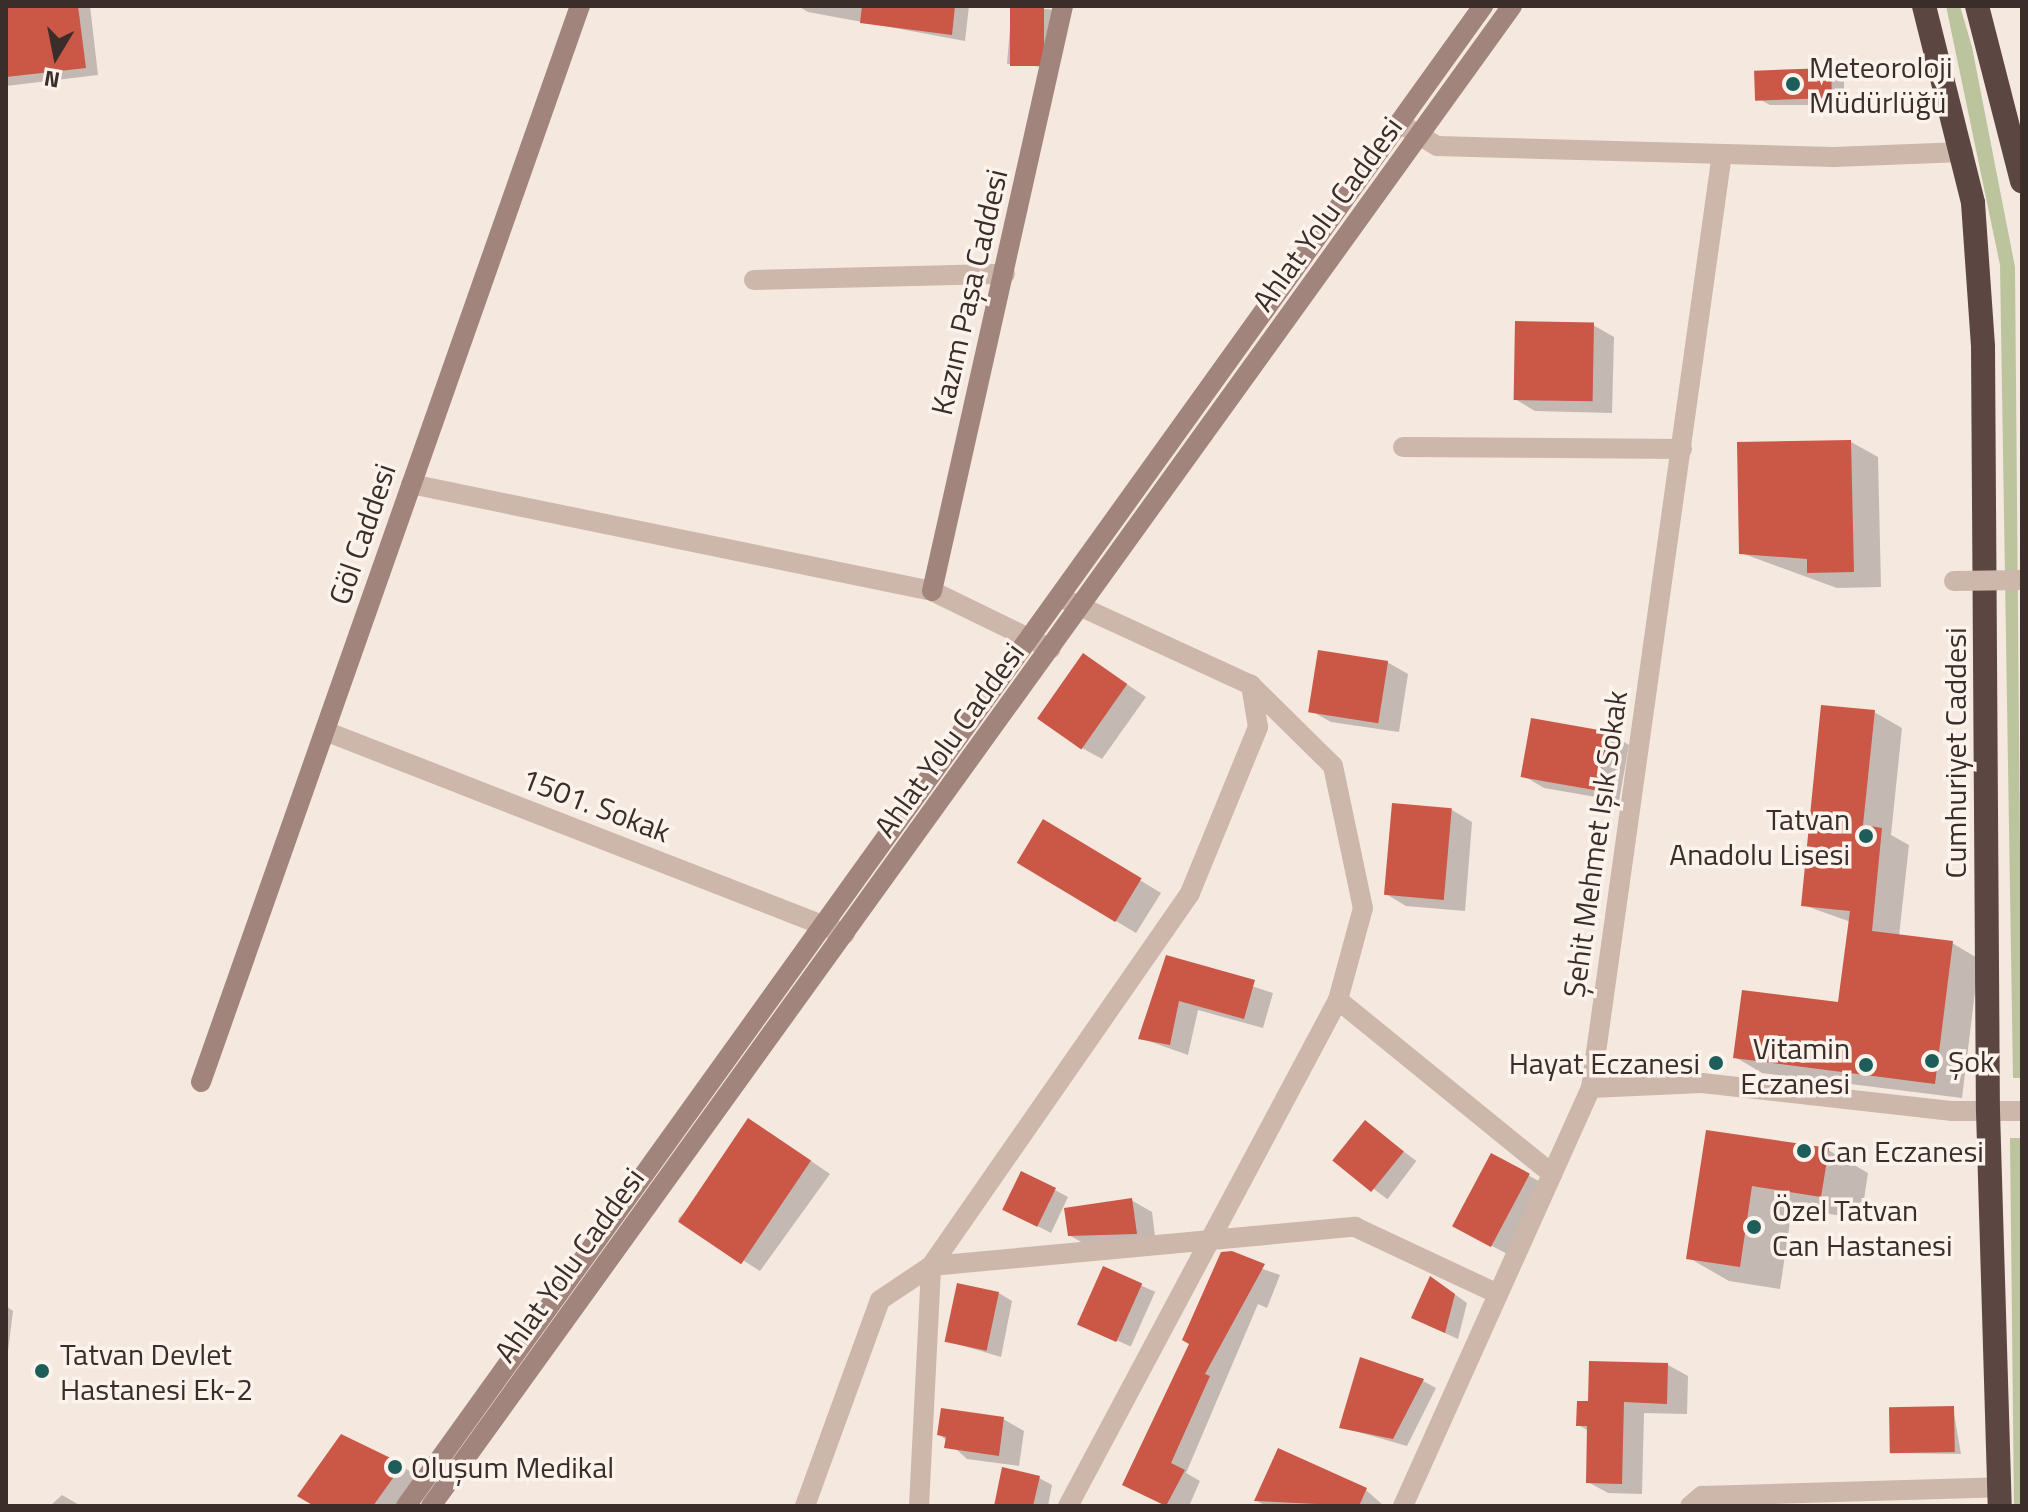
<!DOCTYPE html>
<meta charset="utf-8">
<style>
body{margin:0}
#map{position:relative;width:2028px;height:1512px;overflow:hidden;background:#f4e8df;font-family:"Titillium Web",sans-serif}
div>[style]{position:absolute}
.green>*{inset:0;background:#bcc49e}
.shadow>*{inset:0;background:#0003;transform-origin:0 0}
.building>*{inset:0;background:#cb5747;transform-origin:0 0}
.street>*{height:20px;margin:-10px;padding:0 10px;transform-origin:10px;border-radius:10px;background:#cdb6aa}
.secondary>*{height:20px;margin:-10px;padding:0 10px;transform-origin:10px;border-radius:10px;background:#a1847b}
.highway>*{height:24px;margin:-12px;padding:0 12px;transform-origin:12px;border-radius:12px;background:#5c4641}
.street-bridge>*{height:20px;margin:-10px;padding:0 10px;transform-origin:10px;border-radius:10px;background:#cdb6aa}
.dots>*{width:22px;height:22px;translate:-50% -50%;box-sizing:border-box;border:4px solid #fbf3ec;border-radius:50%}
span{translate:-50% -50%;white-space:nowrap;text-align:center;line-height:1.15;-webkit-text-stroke:7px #fbf3ec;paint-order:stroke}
.poi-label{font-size:30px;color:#3a2d2a}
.left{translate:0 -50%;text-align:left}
.right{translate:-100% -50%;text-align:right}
.street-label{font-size:30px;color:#3a2d2a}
.frame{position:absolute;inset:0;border:8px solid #3a2d2a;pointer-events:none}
.north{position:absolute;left:16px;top:16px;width:80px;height:80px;-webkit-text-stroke:6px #fbf3ec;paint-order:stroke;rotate:190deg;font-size:22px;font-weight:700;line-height:32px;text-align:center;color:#3a2d2a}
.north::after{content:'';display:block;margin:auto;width:28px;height:36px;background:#3a2d2a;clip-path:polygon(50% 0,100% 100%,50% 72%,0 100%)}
</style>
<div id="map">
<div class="green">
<i style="clip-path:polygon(1946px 6px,1960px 6px,1972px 47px,2015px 267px,2022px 1078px,2013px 1078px,2000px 265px)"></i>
<i style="clip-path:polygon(2010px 1138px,2022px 1138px,2022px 1506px,2014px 1506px)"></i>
</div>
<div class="shadow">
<i style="clip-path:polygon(6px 6px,90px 6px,98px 75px,6px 86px)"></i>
<i style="clip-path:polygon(798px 6px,969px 6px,965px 41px,808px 12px)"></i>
<i style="left:1012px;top:6px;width:45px;height:58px;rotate:5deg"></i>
<i style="clip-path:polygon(1831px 70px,1844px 78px,1844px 105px,1770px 105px,1757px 98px)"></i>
<i style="clip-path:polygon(1593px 325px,1614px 337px,1612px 413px,1535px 411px,1515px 399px)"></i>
<i style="clip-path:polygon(1851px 442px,1878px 457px,1881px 587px,1837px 588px,1741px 553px)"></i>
<i style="clip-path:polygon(1083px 655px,1146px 697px,1102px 759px,1082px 748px)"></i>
<i style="clip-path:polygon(1387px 662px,1408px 674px,1399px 732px,1331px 722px,1311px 711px)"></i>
<i style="clip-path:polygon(1874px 712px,1902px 728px,1891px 835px,1909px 845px,1899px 936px,1952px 943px,1979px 959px,1962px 1098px,1762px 1073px,1735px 1057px,1840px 1004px,1851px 922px,1803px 905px)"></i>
<i style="clip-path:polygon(1609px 733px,1629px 745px,1619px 801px,1544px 788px,1524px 776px)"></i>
<i style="clip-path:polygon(1393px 805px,1452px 810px,1472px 822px,1465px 911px,1406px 906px,1386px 894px)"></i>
<i style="clip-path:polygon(1064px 834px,1161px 893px,1136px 933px,1116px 921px)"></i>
<i style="clip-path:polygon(1168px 958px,1273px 993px,1263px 1028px,1198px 1010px,1188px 1055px,1140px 1038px)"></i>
<i style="left:1366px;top:1123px;width:63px;height:48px;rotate:37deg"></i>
<i style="clip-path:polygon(769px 1132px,830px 1174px,760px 1271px,678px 1219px)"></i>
<i style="clip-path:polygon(1708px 1132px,1828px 1150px,1868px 1173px,1861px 1219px,1792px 1208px,1780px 1289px,1729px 1281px,1689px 1258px)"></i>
<i style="clip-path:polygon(1492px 1156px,1550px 1187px,1513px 1257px,1475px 1237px)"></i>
<i style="clip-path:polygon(1055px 1190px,1068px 1197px,1051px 1233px,1018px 1216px)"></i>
<i style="clip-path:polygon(1131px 1200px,1152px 1212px,1156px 1245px,1090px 1247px,1069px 1235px)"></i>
<i style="clip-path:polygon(1222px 1255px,1280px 1275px,1267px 1308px,1258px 1304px,1186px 1473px,1200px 1481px,1189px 1506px,1167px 1506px,1124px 1485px,1191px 1343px)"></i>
<i style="left:1104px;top:1269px;width:56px;height:60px;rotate:24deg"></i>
<i style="clip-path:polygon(1443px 1286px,1467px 1303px,1458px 1339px,1427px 1325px)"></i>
<i style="clip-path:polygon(999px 1293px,1012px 1301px,1001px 1357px,947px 1341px)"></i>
<i style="clip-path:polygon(6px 1306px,13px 1311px,8px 1351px,6px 1351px)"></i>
<i style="clip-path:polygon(1668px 1365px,1688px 1376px,1687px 1414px,1644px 1413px,1642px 1494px,1608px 1493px,1588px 1482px,1589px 1431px,1578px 1425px,1590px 1403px)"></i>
<i style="clip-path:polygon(1423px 1381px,1436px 1388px,1407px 1446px,1341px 1427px)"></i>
<i style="clip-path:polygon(1953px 1408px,1961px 1454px,1893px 1453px)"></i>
<i style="clip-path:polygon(1003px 1419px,1024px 1431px,1019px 1466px,967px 1459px,939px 1434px)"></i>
<i style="clip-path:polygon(342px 1437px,422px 1477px,400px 1506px,315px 1506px)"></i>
<i style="clip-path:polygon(1279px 1451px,1366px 1490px,1384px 1506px,1266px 1506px,1257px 1501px)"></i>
<i style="clip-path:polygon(1039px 1478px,1052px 1485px,1048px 1506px,996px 1506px)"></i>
<i style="clip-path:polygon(62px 1495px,81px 1506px,50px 1506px)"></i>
</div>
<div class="building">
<i style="clip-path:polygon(6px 6px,78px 6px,86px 68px,6px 77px)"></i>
<i style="clip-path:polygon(862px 6px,955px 6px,952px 35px,860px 23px)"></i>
<i style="left:1010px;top:6px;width:34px;height:60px"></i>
<i style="left:1831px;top:68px;width:30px;height:77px;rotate:88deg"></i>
<i style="left:1515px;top:321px;width:79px;height:79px;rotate:1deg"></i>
<i style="clip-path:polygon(1851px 440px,1854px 572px,1807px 573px,1807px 559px,1739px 554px,1737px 442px)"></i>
<i style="left:1318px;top:650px;width:71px;height:63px;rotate:9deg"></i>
<i style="left:1083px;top:653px;width:54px;height:80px;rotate:35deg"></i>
<i style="clip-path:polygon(1821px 705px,1875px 710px,1863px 825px,1882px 828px,1872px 931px,1953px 941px,1935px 1084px,1733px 1058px,1742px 990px,1838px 1002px,1850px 911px,1801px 906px)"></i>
<i style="left:1531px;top:718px;width:79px;height:60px;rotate:10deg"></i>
<i style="left:1392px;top:803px;width:60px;height:92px;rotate:5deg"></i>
<i style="left:1043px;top:819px;width:115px;height:51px;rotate:31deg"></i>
<i style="clip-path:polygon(1166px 955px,1255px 980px,1244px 1019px,1179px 1001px,1170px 1045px,1138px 1039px)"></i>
<i style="left:748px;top:1118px;width:76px;height:125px;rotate:34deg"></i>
<i style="left:1365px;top:1120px;width:50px;height:52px;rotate:39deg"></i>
<i style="clip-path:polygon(1706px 1130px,1829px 1148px,1821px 1197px,1752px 1186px,1740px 1267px,1686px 1259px)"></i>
<i style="left:1491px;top:1153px;width:44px;height:83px;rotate:28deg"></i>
<i style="left:1021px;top:1171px;width:39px;height:43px;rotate:26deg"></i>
<i style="clip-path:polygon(1132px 1198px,1137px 1234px,1068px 1236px,1064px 1208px)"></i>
<i style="clip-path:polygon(1232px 1251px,1265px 1264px,1205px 1374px,1210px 1376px,1171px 1463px,1185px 1470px,1166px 1506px,1122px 1485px,1189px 1344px,1182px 1340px,1221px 1252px)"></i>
<i style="left:1103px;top:1266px;width:43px;height:64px;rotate:24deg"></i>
<i style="clip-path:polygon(1430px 1276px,1455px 1294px,1445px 1333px,1411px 1318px)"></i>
<i style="left:957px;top:1283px;width:43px;height:60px;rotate:12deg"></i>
<i style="clip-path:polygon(1360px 1357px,1424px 1379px,1393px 1439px,1339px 1428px)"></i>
<i style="clip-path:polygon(1589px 1361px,1668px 1363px,1667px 1404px,1624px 1402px,1622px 1484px,1586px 1483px,1587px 1426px,1576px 1426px,1577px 1401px,1588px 1401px)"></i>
<i style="left:1954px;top:1406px;width:46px;height:65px;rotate:89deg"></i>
<i style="clip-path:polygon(941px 1408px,1004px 1417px,999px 1456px,944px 1448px,946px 1437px,937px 1435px)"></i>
<i style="clip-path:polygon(341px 1434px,403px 1464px,373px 1506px,314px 1506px,297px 1496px)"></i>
<i style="clip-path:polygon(1278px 1448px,1367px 1488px,1359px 1506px,1254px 1501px)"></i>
<i style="clip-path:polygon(1002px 1467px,1040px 1476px,1033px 1506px,994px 1506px)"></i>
</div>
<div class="street">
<i style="left:1399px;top:123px;width:44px;rotate:31.2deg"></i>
<i style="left:1437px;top:146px;width:397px;rotate:1.6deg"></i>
<i style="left:1834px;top:157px;width:129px;rotate:-2.2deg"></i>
<i style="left:754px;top:280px;width:251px;rotate:-1.4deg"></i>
<i style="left:1403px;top:447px;width:279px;rotate:0.4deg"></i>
<i style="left:411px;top:484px;width:532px;rotate:11.61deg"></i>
<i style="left:932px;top:591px;width:132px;rotate:26deg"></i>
<i style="left:1064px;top:599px;width:206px;rotate:24.7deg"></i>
<i style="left:1251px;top:685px;width:115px;rotate:44.6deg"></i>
<i style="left:1333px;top:766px;width:145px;rotate:78.1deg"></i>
<i style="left:1363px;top:908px;width:95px;rotate:105.2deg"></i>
<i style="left:1338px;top:1000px;width:574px;rotate:118.08deg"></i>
<i style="left:325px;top:731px;width:558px;rotate:21.32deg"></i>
<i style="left:1338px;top:1000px;width:276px;rotate:39.1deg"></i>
<i style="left:1591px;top:1088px;width:111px;rotate:-2.6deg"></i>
<i style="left:1702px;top:1083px;width:252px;rotate:6.4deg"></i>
<i style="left:1952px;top:1111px;width:70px"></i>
<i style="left:805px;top:1506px;width:219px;rotate:-70deg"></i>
<i style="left:880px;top:1300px;width:61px;rotate:-33.7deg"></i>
<i style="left:931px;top:1266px;width:454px;rotate:-55.2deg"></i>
<i style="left:1190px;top:893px;width:179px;rotate:-67.7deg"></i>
<i style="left:1258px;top:727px;width:43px;rotate:-99.5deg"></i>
<i style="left:919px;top:1506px;width:240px;rotate:-87.1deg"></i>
<i style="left:931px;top:1266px;width:426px;rotate:-5.3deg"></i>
<i style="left:1355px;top:1227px;width:158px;rotate:25.1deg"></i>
<i style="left:1403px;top:1506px;width:458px;rotate:-65.8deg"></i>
<i style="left:1591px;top:1088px;width:943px;rotate:-82.02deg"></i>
<i style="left:1690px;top:1506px;width:16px;rotate:-40deg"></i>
<i style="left:1702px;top:1496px;width:298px;rotate:-1.7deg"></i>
</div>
<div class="secondary">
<i style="left:932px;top:591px;width:599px;rotate:-77.38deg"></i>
<i style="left:201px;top:1082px;width:1141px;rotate:-70.6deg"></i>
<i style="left:406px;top:1506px;width:1847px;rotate:-54.32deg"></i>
<i style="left:431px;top:1506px;width:1849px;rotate:-54.22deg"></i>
</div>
<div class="highway">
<i style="left:1924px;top:6px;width:203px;rotate:76deg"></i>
<i style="left:1973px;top:203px;width:144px;rotate:86deg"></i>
<i style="left:1983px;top:347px;width:764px;rotate:89.63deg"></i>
<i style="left:1988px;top:1111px;width:395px;rotate:88.3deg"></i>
<i style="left:1977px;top:6px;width:181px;rotate:75.6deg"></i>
</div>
<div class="street-bridge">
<i style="left:1954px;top:581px;width:68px;rotate:-0.8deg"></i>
</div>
<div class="dots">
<i style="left:1793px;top:84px;background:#1d5e5b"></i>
<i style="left:1866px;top:836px;background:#1d5e5b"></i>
<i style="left:1932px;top:1061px;background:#1d5e5b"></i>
<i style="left:1716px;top:1063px;background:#1d5e5b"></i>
<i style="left:1866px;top:1065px;background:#1d5e5b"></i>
<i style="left:1804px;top:1151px;background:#1d5e5b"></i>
<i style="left:1754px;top:1227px;background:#1d5e5b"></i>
<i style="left:42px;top:1371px;background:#1d5e5b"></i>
<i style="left:395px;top:1467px;background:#1d5e5b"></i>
</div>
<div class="poi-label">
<span class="left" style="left:1809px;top:84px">Meteoroloji<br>Müdürlüğü</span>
<span class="right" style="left:1850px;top:836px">Tatvan<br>Anadolu Lisesi</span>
<span class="right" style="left:1850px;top:1065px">Vitamin<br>Eczanesi</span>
<span class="left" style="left:1948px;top:1061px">Şok</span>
<span class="right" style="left:1700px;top:1063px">Hayat Eczanesi</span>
<span class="left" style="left:1820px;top:1151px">Can Eczanesi</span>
<span class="left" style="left:1772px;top:1227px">Özel Tatvan<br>Can Hastanesi</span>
<span class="left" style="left:60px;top:1371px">Tatvan Devlet<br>Hastanesi Ek-2</span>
<span class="left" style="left:411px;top:1467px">Oluşum Medikal</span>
</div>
<div class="street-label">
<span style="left:1327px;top:214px;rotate:-54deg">Ahlat Yolu Caddesi</span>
<span style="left:969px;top:292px;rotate:-77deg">Kazım Paşa Caddesi</span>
<span style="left:362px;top:534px;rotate:-71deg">Göl Caddesi</span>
<span style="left:949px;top:740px;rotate:-54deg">Ahlat Yolu Caddesi</span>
<span style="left:1955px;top:753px;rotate:-90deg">Cumhuriyet Caddesi</span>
<span style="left:596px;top:805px;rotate:21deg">1501. Sokak</span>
<span style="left:1595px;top:844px;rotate:-82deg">Şehit Mehmet Işık Sokak</span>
<span style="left:569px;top:1265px;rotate:-54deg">Ahlat Yolu Caddesi</span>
</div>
<div class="frame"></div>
<div class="north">N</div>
</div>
